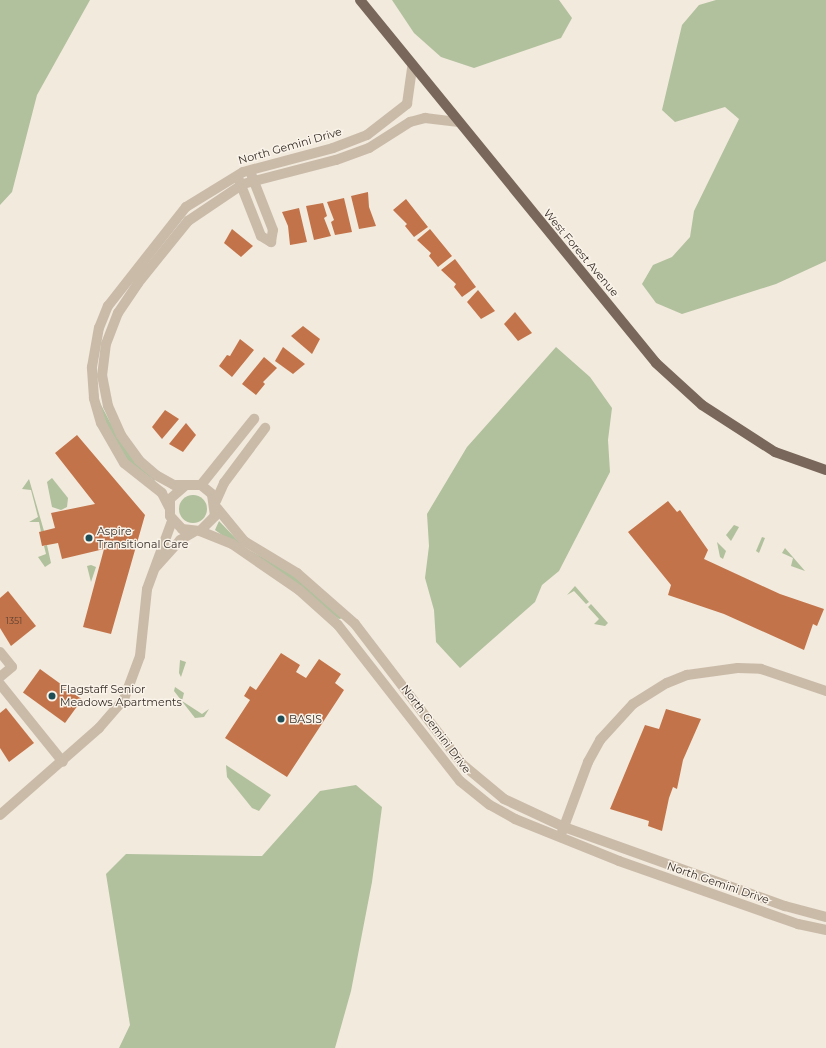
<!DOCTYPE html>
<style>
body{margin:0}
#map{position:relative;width:826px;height:1048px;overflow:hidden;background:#f2eadd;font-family:Montserrat,sans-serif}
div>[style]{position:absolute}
.green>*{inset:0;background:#b1c09d}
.round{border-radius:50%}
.building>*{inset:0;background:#c37349;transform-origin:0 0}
.minor>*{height:10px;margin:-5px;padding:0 5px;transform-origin:5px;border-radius:5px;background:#cabba9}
.major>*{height:10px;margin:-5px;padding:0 5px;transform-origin:5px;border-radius:5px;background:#78675a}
.dots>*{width:11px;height:11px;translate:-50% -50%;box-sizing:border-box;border:2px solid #f9f3e9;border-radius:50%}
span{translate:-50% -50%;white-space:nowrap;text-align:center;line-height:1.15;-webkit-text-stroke:3px #f9f3e9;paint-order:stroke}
.number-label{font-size:9px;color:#5a3f31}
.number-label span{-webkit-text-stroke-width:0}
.street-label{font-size:11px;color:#372e29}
.poi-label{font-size:11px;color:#372e29}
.left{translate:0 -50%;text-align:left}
</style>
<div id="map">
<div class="green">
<i style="clip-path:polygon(0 0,90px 0,37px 95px,12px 192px,0 205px)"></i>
<i style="clip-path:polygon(392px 0,559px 0,572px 18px,561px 38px,474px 68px,441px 57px,414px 33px)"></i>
<i style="clip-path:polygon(716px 0,826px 0,826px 261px,776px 284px,682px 314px,656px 303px,642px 284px,653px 265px,672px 257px,690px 237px,694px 211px,739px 119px,725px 107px,675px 122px,662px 110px,682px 25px,699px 5px)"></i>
<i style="clip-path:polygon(556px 347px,590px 377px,612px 408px,608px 440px,610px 472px,559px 571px,542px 585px,535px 602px,460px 668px,436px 642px,434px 610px,425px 578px,429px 546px,427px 514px,467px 447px)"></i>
<i style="clip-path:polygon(95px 365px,99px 401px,110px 422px,156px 482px,119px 454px,97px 401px)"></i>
<i style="clip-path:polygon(52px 478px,68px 498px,67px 507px,61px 510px,52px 507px,47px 482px)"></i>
<i style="clip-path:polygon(29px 479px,44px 531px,41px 532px,39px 522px,29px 522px,38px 517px,31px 490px,22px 489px)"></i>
<i class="round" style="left:179px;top:495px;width:28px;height:28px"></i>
<i style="clip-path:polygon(219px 521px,245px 548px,287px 570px,344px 618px,339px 619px,215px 530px)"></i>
<i style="clip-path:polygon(734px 525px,739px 527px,731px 541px,726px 535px)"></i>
<i style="clip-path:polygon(762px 537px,765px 538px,759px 553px,756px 551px)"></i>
<i style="clip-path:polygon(717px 542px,726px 551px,723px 559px,720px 557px)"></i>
<i style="clip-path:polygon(47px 545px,51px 563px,45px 567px,38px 557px,46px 554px,44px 546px)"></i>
<i style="clip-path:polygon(785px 548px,805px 571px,791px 566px,793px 558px,782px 553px)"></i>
<i style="clip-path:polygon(91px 565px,96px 567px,91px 582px,87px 566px)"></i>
<i style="clip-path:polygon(575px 586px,589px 602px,586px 604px,574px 591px,567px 595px)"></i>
<i style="clip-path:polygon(591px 604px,608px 623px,605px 626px,594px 624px,599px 619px,588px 607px)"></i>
<i style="clip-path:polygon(180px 660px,186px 662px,181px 677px,179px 673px)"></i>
<i style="clip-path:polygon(175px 687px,184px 693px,182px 701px,202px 714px,209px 709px,204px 717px,195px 718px,174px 691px)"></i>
<i style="clip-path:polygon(226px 765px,271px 795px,259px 811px,252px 808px,227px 777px)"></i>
<i style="clip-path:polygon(356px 785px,382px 807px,372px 882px,351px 991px,335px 1048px,119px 1048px,130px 1025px,106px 874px,126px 854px,262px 856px,320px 791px)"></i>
</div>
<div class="building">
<i style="clip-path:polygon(368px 192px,369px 207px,376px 226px,359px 229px,351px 196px)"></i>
<i style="clip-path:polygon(344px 198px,352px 232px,335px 235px,331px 222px,334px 220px,327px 202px)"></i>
<i style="clip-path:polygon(406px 199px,428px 227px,414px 237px,405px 226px,407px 224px,393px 210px)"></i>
<i style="clip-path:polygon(323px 203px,327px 216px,324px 218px,331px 236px,314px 240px,306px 206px)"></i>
<i style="clip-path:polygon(299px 208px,307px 242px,290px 245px,288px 226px,282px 212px)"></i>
<i style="clip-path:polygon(232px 229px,253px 246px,241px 257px,224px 243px)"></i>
<i style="clip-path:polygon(430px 229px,452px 256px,438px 267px,429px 256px,431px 253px,417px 240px)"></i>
<i style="clip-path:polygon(455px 259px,476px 287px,462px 297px,454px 287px,456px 284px,441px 270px)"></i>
<i style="clip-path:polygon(478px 290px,495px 311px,481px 319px,467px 302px)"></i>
<i style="clip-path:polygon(515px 312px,532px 333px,518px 341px,504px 324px)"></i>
<i style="clip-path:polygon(303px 326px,320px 339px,312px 354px,291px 336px)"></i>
<i style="clip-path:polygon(240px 339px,254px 350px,232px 377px,219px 366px,227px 355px,230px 356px)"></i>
<i style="clip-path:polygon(283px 347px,305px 364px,293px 374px,275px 361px)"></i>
<i style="clip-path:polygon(264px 357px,277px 368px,263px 382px,265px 384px,256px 395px,242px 384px)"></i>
<i style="clip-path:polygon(165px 410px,179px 419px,162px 439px,152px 427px)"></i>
<i style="clip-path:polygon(186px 423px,196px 435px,183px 452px,169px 444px)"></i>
<i style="clip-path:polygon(77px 435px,145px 515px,111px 634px,83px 627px,104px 549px,62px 559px,58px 543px,42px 546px,39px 532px,55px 528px,51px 513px,95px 504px,55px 453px)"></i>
<i style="clip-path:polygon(668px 501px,677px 512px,680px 510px,708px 550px,704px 559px,780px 594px,824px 609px,817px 626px,813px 624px,804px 650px,724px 614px,668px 595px,671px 585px,628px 532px)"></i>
<i style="clip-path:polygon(8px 591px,36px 626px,11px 646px,0 628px,0 598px)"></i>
<i style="clip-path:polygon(281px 653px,300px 665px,296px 672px,306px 678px,319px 659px,341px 674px,335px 683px,344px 690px,287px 777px,225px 738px,250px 700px,244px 696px,250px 686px,256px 690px)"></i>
<i style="left:40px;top:669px;width:52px;height:29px;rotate:36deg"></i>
<i style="clip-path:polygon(6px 708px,34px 743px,9px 762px,0 748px,0 713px)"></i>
<i style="clip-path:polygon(666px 709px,701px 719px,683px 760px,677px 789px,673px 787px,669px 798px,662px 831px,648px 826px,649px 821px,610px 809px,645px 725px,659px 729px)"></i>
</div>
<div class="minor">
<i style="left:239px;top:180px;width:60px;rotate:68.6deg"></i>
<i style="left:261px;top:236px;width:12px;rotate:31deg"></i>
<i style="left:271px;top:242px;width:12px;rotate:-81deg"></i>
<i style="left:273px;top:230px;width:60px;rotate:-111.4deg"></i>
<i style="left:186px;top:485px;width:21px;rotate:139deg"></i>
<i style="left:170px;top:499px;width:17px;rotate:90deg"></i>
<i style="left:170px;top:516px;width:18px;rotate:47deg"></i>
<i style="left:182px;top:529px;width:18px;rotate:6deg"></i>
<i style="left:200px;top:531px;width:21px;rotate:-45deg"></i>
<i style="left:215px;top:516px;width:22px;rotate:-98deg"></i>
<i style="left:212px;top:494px;width:14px;rotate:-141deg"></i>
<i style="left:201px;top:485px;width:27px;rotate:180deg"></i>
<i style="left:174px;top:485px;width:21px;rotate:-151deg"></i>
<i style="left:156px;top:475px;width:23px;rotate:-139deg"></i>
<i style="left:139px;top:460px;width:31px;rotate:-126deg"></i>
<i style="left:121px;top:435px;width:32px;rotate:-114deg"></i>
<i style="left:108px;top:406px;width:31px;rotate:-101deg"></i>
<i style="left:102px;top:376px;width:32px;rotate:-83deg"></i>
<i style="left:106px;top:344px;width:33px;rotate:-69deg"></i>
<i style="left:118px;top:313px;width:36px;rotate:-56deg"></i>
<i style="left:138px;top:283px;width:80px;rotate:-51.1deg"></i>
<i style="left:188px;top:221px;width:66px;rotate:-33.9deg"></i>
<i style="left:243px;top:184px;width:96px;rotate:-14.5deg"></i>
<i style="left:336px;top:160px;width:35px;rotate:-20deg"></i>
<i style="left:369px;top:148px;width:49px;rotate:-32.4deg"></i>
<i style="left:410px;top:122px;width:16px;rotate:-15deg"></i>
<i style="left:425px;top:118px;width:32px;rotate:7deg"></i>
<i style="left:201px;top:485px;width:85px;rotate:-51.2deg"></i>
<i style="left:216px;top:501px;width:20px;rotate:-66deg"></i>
<i style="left:224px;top:483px;width:69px;rotate:-53.3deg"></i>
<i style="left:169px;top:507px;width:16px;rotate:-117deg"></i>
<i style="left:162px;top:493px;width:48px;rotate:-141.7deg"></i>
<i style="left:124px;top:463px;width:46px;rotate:-119.9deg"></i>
<i style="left:101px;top:423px;width:26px;rotate:-106deg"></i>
<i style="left:94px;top:398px;width:31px;rotate:-94deg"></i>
<i style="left:92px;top:367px;width:40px;rotate:-80deg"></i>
<i style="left:99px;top:328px;width:24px;rotate:-68deg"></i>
<i style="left:108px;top:306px;width:126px;rotate:-51.8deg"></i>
<i style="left:186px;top:207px;width:67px;rotate:-31.6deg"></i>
<i style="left:243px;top:172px;width:93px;rotate:-14.9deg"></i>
<i style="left:333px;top:148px;width:36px;rotate:-21deg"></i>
<i style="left:367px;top:135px;width:51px;rotate:-37.8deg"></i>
<i style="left:407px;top:104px;width:37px;rotate:-82deg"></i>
<i style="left:217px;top:508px;width:43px;rotate:50.7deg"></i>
<i style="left:244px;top:541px;width:62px;rotate:31.1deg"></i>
<i style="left:297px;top:573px;width:77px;rotate:41.3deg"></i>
<i style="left:355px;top:624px;width:176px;rotate:52.6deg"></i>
<i style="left:462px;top:764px;width:55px;rotate:39.8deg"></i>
<i style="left:504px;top:799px;width:66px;rotate:25deg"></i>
<i style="left:564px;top:827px;width:235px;rotate:19.7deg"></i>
<i style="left:785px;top:906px;width:42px;rotate:15deg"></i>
<i style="left:200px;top:531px;width:35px;rotate:22deg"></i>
<i style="left:232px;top:544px;width:81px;rotate:34.5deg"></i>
<i style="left:299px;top:590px;width:52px;rotate:41.9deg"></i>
<i style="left:338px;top:625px;width:198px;rotate:52deg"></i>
<i style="left:460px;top:781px;width:38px;rotate:39deg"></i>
<i style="left:490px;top:805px;width:29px;rotate:29deg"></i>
<i style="left:515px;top:819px;width:112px;rotate:22deg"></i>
<i style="left:619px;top:861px;width:190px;rotate:19.4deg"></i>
<i style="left:798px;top:924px;width:29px;rotate:12deg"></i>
<i style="left:156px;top:567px;width:36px;rotate:-48deg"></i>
<i style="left:180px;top:540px;width:16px;rotate:-30deg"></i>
<i style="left:0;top:652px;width:19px;rotate:51deg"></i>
<i style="left:12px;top:667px;width:16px;rotate:140deg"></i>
<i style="left:0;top:684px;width:100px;rotate:51.1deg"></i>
<i style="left:0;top:815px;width:132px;rotate:-41.3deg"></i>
<i style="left:99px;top:728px;width:38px;rotate:-49deg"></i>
<i style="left:124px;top:699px;width:46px;rotate:-69.6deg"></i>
<i style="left:140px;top:656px;width:67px;rotate:-84deg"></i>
<i style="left:147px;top:589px;width:72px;rotate:-69.8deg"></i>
<i style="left:562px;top:832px;width:75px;rotate:-69.6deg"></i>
<i style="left:588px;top:762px;width:25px;rotate:-61deg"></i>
<i style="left:600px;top:740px;width:49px;rotate:-47.5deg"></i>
<i style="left:633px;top:704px;width:40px;rotate:-32deg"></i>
<i style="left:667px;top:683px;width:22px;rotate:-22deg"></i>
<i style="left:687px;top:675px;width:51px;rotate:-7.8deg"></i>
<i style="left:738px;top:668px;width:23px;rotate:2deg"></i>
<i style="left:761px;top:669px;width:69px;rotate:18.7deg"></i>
</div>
<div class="major">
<i style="left:360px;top:0;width:468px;rotate:50.8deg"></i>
<i style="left:656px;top:363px;width:62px;rotate:42.4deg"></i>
<i style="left:702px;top:405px;width:87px;rotate:32.8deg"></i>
<i style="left:775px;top:452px;width:54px;rotate:19.4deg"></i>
</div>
<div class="dots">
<i style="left:89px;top:538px;background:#1f4e57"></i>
<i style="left:52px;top:696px;background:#1f4e57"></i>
<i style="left:281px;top:719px;background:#1f4e57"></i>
</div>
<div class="number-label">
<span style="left:14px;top:621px">1351</span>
</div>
<div class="street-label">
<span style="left:290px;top:146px;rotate:-16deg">North Gemini Drive</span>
<span style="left:581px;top:253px;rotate:50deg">West Forest Avenue</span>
<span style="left:436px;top:729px;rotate:53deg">North Gemini Drive</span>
<span style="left:718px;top:883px;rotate:19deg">North Gemini Drive</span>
</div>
<div class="poi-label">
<span class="left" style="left:97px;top:538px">Aspire<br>Transitional Care</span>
<span class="left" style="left:60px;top:696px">Flagstaff Senior<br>Meadows Apartments</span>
<span class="left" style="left:289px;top:719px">BASIS</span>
</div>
</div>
